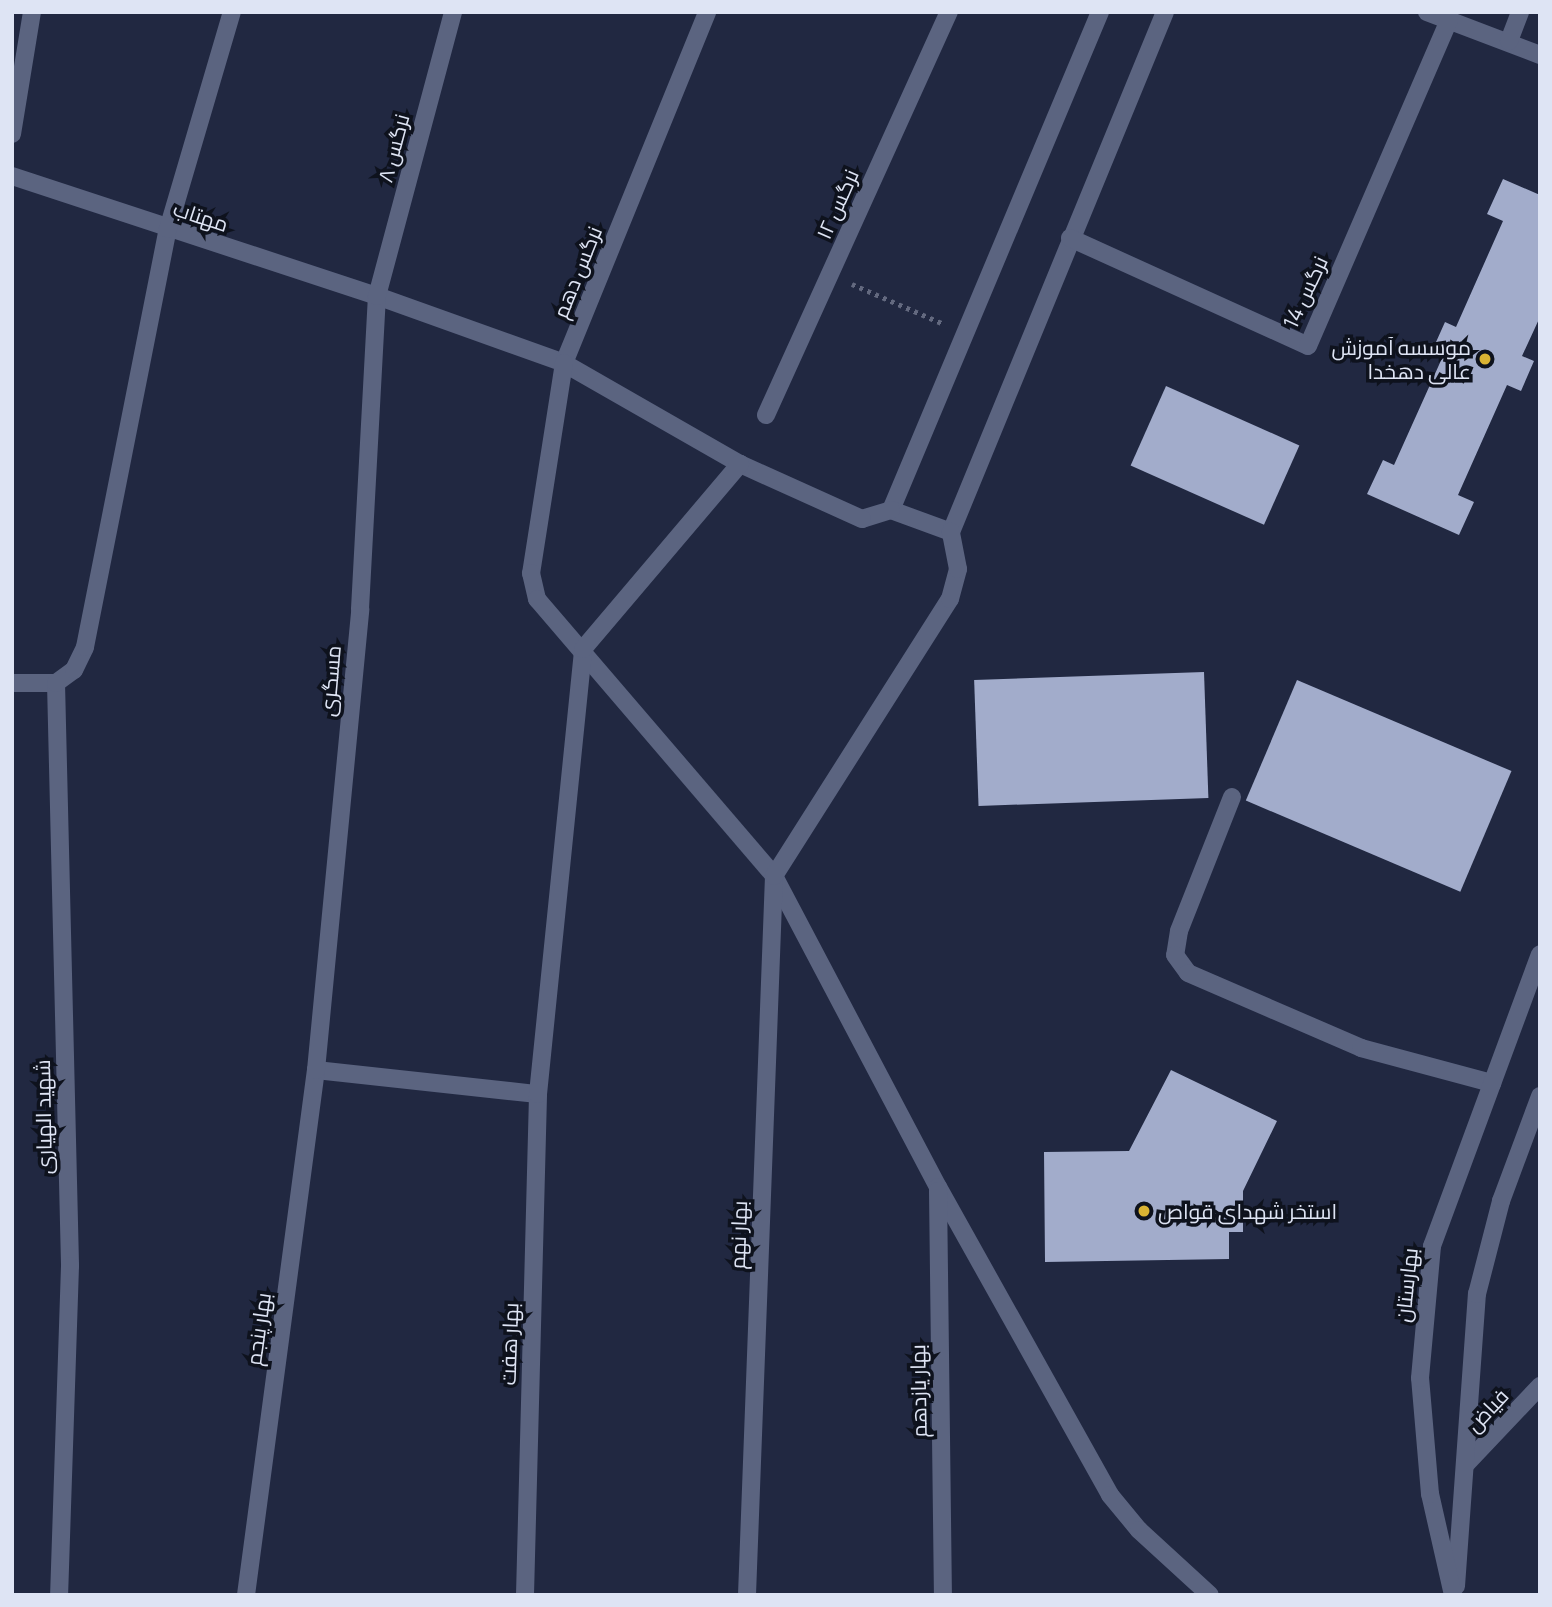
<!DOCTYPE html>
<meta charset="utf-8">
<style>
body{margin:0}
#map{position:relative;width:1552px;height:1607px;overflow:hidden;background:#212841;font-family:Manrope,Cairo,sans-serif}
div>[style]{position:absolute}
.building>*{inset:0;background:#a2accb;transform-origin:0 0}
.path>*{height:4.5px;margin-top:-2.25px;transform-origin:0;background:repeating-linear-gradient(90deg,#63697f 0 3.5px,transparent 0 8.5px)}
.minor>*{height:18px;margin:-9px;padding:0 9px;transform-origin:9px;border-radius:9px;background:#5b6480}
.dots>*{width:19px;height:19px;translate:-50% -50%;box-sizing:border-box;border:4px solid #0e121d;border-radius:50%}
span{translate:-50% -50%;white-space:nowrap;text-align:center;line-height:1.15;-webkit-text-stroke:7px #0e121d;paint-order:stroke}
.street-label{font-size:21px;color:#dee4f4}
.poi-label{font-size:21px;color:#dee4f4}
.right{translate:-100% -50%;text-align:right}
.left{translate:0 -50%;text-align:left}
.frame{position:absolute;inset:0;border:14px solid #dee4f4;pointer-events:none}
</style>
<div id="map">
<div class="building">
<i style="clip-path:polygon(1503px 179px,1540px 195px,1540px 317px,1522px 356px,1534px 361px,1521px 391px,1507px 385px,1458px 495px,1474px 502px,1459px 535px,1367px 494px,1383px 460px,1394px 465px,1443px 356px,1432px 351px,1445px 322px,1456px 327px,1503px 221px,1487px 214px)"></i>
<i style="left:1166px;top:386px;width:146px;height:87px;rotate:24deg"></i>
<i style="left:1204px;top:672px;width:126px;height:230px;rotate:88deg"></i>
<i style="left:1297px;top:680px;width:233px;height:131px;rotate:23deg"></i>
<i style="clip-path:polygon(1171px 1070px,1277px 1121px,1243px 1191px,1243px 1232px,1229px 1232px,1229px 1259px,1045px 1262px,1044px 1152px,1129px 1151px)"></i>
</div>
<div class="path">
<i style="left:852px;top:284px;width:100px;rotate:23.5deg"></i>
</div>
<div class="minor">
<i style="left:1100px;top:12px;width:540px;rotate:112.77deg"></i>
<i style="left:891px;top:510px;width:64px;rotate:20.1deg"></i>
<i style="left:951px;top:532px;width:562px;rotate:-67.63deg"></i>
<i style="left:1427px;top:12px;width:121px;rotate:20.8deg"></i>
<i style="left:1509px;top:41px;width:31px;rotate:-69deg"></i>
<i style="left:12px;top:134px;width:124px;rotate:-80.7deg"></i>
<i style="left:12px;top:176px;width:384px;rotate:18.2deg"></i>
<i style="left:377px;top:296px;width:199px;rotate:19.7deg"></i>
<i style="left:564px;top:363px;width:379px;rotate:-67.8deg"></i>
<i style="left:1070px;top:238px;width:261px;rotate:24.4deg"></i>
<i style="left:1308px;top:346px;width:355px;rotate:-66.6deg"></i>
<i style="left:766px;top:415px;width:443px;rotate:-65.6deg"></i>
<i style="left:891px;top:510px;width:30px;rotate:163deg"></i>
<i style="left:862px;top:519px;width:134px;rotate:-155.7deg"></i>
<i style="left:740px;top:464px;width:203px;rotate:-150.2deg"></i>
<i style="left:564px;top:363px;width:213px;rotate:98.9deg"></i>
<i style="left:531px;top:573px;width:27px;rotate:77deg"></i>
<i style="left:537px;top:599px;width:365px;rotate:49.4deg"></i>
<i style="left:774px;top:876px;width:352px;rotate:62.2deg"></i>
<i style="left:938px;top:1187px;width:353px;rotate:60.8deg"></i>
<i style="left:1110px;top:1495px;width:45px;rotate:50.4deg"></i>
<i style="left:1139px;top:1530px;width:96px;rotate:42.5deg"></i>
<i style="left:12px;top:683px;width:44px"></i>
<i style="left:56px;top:683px;width:583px;rotate:88.62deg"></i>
<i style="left:70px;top:1266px;width:329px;rotate:91.9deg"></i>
<i style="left:56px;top:683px;width:22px;rotate:-36deg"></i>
<i style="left:74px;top:670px;width:25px;rotate:-64deg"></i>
<i style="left:85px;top:647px;width:426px;rotate:-78.8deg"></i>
<i style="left:168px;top:229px;width:226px;rotate:-73.6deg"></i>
<i style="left:1232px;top:797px;width:144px;rotate:111.6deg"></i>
<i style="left:1179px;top:931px;width:24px;rotate:99deg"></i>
<i style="left:1175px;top:955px;width:22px;rotate:54deg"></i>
<i style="left:1188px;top:973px;width:189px;rotate:23.4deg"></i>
<i style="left:1361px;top:1048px;width:136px;rotate:15deg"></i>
<i style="left:316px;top:1070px;width:223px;rotate:6.2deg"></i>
<i style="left:938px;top:1191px;width:404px;rotate:89.3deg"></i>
<i style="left:1466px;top:1464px;width:108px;rotate:-46.5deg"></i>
<i style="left:1456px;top:1586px;width:293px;rotate:-85.9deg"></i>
<i style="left:1477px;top:1294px;width:96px;rotate:-75.5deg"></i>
<i style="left:1501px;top:1201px;width:112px;rotate:-69.6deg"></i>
<i style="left:246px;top:1595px;width:530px;rotate:-82.41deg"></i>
<i style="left:316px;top:1070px;width:463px;rotate:-84.5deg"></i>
<i style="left:360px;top:609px;width:313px;rotate:-86.9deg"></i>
<i style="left:377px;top:296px;width:294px;rotate:-75deg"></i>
<i style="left:525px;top:1595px;width:501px;rotate:-88.51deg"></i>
<i style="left:538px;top:1094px;width:447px;rotate:-84.2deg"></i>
<i style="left:583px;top:649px;width:243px;rotate:-49.7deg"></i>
<i style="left:747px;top:1595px;width:720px;rotate:-87.85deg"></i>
<i style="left:774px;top:876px;width:328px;rotate:-57.6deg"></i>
<i style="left:950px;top:599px;width:31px;rotate:-75deg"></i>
<i style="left:958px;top:569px;width:38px;rotate:-101deg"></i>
<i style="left:1453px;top:1595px;width:104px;rotate:-102.8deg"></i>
<i style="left:1430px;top:1494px;width:116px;rotate:-94.9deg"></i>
<i style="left:1420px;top:1378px;width:133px;rotate:-84.8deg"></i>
<i style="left:1432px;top:1246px;width:311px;rotate:-69.7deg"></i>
</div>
<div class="dots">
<i style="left:1485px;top:359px;background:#dab333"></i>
<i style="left:1144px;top:1211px;background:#dab333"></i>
</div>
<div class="street-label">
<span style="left:393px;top:148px;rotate:-75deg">نرگس ۸</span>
<span style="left:837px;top:204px;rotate:-66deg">نرگس ۱۲</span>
<span style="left:201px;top:216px;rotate:18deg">مهتاب</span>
<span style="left:577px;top:272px;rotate:-68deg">نرگس دهم</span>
<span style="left:1305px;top:292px;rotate:-65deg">نرگس 14</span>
<span style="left:330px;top:681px;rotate:-85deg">مسگری</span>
<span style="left:43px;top:1117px;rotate:-91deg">شهید الهیاری</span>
<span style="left:738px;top:1235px;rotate:-88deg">بهار نهم</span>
<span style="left:1406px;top:1285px;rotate:-84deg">بهارستان</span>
<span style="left:258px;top:1329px;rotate:-82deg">بهار پنجم</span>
<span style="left:509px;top:1344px;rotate:-88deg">بهار هفت</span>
<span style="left:918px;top:1391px;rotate:-91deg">بهار یازدهم</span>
<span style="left:1487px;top:1410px;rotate:-47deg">فیاض</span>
</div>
<div class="poi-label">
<span class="right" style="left:1471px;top:359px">موسسه آموزش<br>عالی دهخدا</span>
<span class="left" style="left:1158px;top:1211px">استخر شهدای قواص</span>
</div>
<div class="frame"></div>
</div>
